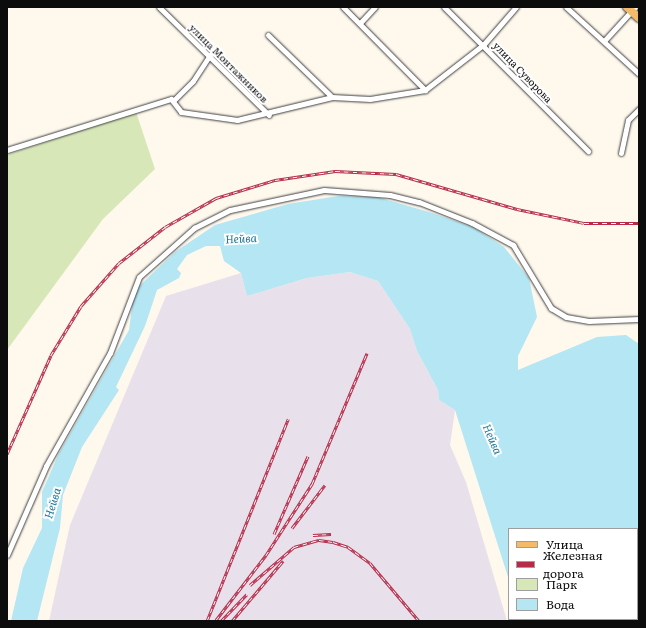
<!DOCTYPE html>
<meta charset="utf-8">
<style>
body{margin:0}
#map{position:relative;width:646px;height:628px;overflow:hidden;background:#fef8ed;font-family:Literata,serif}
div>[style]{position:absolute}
.industrial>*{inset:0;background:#e8e1eb}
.green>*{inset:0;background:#d8e7b8}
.water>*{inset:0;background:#b4e6f3}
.roads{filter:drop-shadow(0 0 1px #3f3f3f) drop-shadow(0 0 1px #3f3f3f)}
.street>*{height:5px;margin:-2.5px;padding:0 2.5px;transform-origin:2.5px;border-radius:2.5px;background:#fff}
.secondary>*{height:7px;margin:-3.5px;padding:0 3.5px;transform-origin:3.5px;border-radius:3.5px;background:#fbe5ab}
.primary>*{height:8px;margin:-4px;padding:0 4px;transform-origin:4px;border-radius:4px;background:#f2ba69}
.rail>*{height:3px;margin-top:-1.5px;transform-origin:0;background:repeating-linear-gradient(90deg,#fff 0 4.5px,#b62b49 0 9px);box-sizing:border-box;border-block:1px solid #b62b49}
span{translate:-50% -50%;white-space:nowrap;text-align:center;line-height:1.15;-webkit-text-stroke:4px #fff;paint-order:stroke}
.street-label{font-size:10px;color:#0c0c0c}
.water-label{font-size:11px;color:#1c7698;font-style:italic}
.frame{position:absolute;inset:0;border:8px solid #0c0c0c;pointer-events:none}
.legend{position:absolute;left:508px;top:528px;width:130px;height:92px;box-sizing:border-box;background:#fff;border:1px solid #9e9e9e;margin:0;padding:5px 7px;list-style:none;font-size:12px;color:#0c0c0c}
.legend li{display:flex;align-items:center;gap:8px;height:20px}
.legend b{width:20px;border:1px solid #9e9e9e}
</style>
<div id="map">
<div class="industrial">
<i style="clip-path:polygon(350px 272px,378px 281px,410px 329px,417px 351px,438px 390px,439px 400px,455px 410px,450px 445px,466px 482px,507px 621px,49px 621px,70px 525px,166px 296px,241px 273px,247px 296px,307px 278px)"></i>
</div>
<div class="green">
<i style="clip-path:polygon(136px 112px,155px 169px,103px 219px,7px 350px,7px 155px)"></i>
</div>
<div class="water">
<i style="clip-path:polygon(338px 196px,377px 197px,429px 212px,473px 227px,504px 247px,529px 278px,537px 317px,518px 356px,518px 370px,597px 337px,626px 335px,639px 344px,639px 621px,522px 621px,637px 619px,637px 529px,509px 529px,509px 580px,455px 410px,439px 400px,438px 390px,417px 351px,410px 329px,378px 281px,350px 272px,307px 278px,247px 296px,241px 273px,224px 261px,220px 246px,206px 246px,187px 255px,177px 269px,181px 273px,179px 278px,157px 290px,145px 326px,116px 387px,119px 390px,82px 447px,63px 495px,60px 528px,37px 621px,11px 621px,23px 568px,42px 528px,42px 492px,59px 453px,129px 330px,134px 291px,175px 252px,215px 225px,288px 204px)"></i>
</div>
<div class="roads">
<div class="street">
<i style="left:159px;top:7px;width:154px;rotate:44.5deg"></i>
<i style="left:343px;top:7px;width:117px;rotate:45.3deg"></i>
<i style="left:444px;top:7px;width:204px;rotate:45deg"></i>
<i style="left:566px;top:7px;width:99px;rotate:42.5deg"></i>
<i style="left:360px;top:23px;width:22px;rotate:-47deg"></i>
<i style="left:268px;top:35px;width:89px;rotate:44.1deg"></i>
<i style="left:604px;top:41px;width:46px;rotate:-47.6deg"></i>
<i style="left:173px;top:101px;width:28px;rotate:-45deg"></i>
<i style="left:193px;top:81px;width:31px;rotate:-57deg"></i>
<i style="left:7px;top:150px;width:172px;rotate:-17.3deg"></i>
<i style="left:171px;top:99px;width:16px;rotate:52deg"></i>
<i style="left:181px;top:112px;width:57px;rotate:8.1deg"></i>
<i style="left:237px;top:120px;width:98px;rotate:-13.6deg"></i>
<i style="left:332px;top:97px;width:38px;rotate:3deg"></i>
<i style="left:370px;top:99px;width:56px;rotate:-9.3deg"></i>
<i style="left:425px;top:90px;width:75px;rotate:-37.9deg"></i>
<i style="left:484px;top:44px;width:49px;rotate:-49.1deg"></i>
<i style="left:621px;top:153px;width:34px;rotate:-78deg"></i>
<i style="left:628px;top:120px;width:16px;rotate:-45deg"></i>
<i style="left:7px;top:555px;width:97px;rotate:-66.3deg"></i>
<i style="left:46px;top:466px;width:130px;rotate:-60.5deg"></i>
<i style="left:110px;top:353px;width:81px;rotate:-69.1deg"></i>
<i style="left:139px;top:277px;width:74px;rotate:-41.7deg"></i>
<i style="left:194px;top:228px;width:40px;rotate:-26.6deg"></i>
<i style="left:230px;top:210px;width:96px;rotate:-12deg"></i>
<i style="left:324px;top:190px;width:66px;rotate:4.3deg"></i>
<i style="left:390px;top:195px;width:30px;rotate:14deg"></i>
<i style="left:419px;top:202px;width:57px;rotate:21.6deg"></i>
<i style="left:472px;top:223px;width:47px;rotate:28.2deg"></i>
<i style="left:513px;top:245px;width:74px;rotate:58.9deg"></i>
<i style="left:551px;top:308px;width:17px;rotate:31deg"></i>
<i style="left:566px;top:317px;width:23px;rotate:10deg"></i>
<i style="left:589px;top:321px;width:50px;rotate:-2.3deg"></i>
</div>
<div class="secondary">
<i style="left:637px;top:606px;width:3px;rotate:-45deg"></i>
<i style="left:624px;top:621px;width:3px;rotate:-45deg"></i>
</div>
<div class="primary">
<i style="left:627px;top:7px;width:16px;rotate:43deg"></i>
</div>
</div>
<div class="rail">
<i style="left:7px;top:454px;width:108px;rotate:-66deg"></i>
<i style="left:51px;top:355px;width:57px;rotate:-58.5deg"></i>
<i style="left:81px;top:306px;width:57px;rotate:-48.5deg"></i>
<i style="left:119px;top:263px;width:58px;rotate:-38deg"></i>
<i style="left:165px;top:227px;width:59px;rotate:-29.6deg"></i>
<i style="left:216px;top:198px;width:62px;rotate:-17deg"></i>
<i style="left:275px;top:180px;width:61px;rotate:-8.5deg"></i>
<i style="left:335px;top:171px;width:61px;rotate:2.8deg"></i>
<i style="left:396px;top:174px;width:126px;rotate:16.1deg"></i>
<i style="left:517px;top:209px;width:68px;rotate:11.8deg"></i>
<i style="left:584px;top:223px;width:55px"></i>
<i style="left:292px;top:528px;width:54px;rotate:-52.5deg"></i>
<i style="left:274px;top:534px;width:85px;rotate:-66.4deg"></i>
<i style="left:313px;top:535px;width:18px;rotate:-3deg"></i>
<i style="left:250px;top:585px;width:58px;rotate:-40.8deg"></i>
<i style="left:294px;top:547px;width:26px;rotate:-16deg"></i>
<i style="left:319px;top:540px;width:14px;rotate:8deg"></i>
<i style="left:333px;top:542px;width:16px;rotate:18deg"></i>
<i style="left:348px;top:547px;width:27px;rotate:36deg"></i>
<i style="left:370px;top:563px;width:76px;rotate:49.8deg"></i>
<i style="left:216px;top:620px;width:82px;rotate:-52.4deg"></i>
<i style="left:266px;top:555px;width:85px;rotate:-57.1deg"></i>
<i style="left:312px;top:484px;width:142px;rotate:-67.2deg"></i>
<i style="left:207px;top:621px;width:218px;rotate:-68.1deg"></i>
<i style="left:221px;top:621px;width:37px;rotate:-46deg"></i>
<i style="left:232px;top:621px;width:79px;rotate:-49.6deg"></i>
</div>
<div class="street-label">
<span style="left:229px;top:63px;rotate:45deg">улица Монтажников</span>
<span style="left:523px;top:72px;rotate:46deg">улица Суворова</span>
</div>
<div class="water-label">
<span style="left:241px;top:238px;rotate:-3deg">Нейва</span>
<span style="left:493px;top:439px;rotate:67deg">Нейва</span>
<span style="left:52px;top:503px;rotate:-73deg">Нейва</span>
</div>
<div class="frame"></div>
<ul class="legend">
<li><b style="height:5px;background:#f2ba69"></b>Улица</li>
<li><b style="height:5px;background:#b62b49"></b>Железная дорога</li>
<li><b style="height:11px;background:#d8e7b8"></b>Парк</li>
<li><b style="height:11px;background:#b4e6f3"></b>Вода</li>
</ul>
</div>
